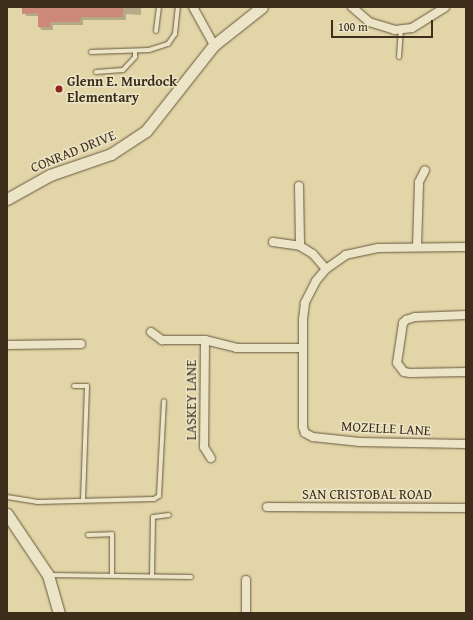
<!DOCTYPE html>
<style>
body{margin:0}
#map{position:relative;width:473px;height:620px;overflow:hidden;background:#e2d5a7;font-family:"Gentium Book Plus",serif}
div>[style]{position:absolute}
.shadow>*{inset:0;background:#0003}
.building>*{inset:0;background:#cc897a}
.roads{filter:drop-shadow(0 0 1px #66583e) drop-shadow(0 0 1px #66583e)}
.lane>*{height:4px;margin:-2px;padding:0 2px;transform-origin:2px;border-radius:2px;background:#ece4c6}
.street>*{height:8px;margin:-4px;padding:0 4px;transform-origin:4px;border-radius:4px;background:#ece4c6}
.secondary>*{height:11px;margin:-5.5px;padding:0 5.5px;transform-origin:5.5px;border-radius:5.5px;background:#ece4c6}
.dots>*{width:11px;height:11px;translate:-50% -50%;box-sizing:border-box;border:2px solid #ece4c6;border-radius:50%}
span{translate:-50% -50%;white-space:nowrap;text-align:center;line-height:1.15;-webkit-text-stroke:3px #ece4c6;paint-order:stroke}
.poi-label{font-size:14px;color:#3d2e1b;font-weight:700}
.left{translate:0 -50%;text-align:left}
.street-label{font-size:14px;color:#3d2e1b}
.frame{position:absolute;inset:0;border:8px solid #3d2e1b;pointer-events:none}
.scale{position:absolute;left:331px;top:20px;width:102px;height:18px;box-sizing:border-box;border:2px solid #3d2e1b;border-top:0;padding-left:5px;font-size:12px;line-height:14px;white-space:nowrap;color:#3d2e1b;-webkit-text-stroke:3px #ece4c6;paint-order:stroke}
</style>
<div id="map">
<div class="shadow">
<i style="clip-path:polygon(23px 7px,141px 7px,141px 15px,126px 14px,126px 20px,83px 20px,83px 25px,53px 25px,53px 30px,42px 30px,39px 27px,39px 16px,26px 16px)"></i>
</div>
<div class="building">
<i style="clip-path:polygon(22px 7px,123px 7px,123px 17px,81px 17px,80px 22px,50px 22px,50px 27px,38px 27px,38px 13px,22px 14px)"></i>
</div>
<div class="roads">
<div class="lane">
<i style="left:156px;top:31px;width:24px;rotate:-83deg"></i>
<i style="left:91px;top:52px;width:58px;rotate:-2deg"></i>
<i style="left:149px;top:50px;width:20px;rotate:-18deg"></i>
<i style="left:168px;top:44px;width:12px;rotate:-55deg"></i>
<i style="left:175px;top:34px;width:27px;rotate:-84deg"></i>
<i style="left:399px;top:57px;width:27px;rotate:-86deg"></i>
<i style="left:96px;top:72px;width:27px;rotate:-4deg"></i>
<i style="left:123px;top:70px;width:18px;rotate:-47deg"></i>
<i style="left:135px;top:57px;width:6px;rotate:-90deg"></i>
<i style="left:74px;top:386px;width:13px"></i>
<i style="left:87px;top:386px;width:114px;rotate:92deg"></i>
<i style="left:7px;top:497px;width:30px;rotate:9deg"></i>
<i style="left:37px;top:502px;width:117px;rotate:-1.5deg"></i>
<i style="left:154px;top:499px;width:6px;rotate:-31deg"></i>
<i style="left:159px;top:496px;width:95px;rotate:-87deg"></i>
<i style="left:88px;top:535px;width:24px;rotate:-2deg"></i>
<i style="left:112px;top:534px;width:41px;rotate:90deg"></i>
<i style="left:50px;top:575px;width:141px;rotate:0.8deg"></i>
<i style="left:152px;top:575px;width:58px;rotate:-89deg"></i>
<i style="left:153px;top:517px;width:16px;rotate:-7deg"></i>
</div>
<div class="street">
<i style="left:193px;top:7px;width:43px;rotate:61.1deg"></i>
<i style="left:352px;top:7px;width:23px;rotate:41deg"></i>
<i style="left:369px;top:22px;width:27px;rotate:17deg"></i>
<i style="left:395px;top:30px;width:17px;rotate:-7deg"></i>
<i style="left:412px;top:28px;width:39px;rotate:-32deg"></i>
<i style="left:299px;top:186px;width:60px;rotate:89deg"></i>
<i style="left:273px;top:242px;width:27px;rotate:8deg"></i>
<i style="left:300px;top:246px;width:15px;rotate:32deg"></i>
<i style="left:313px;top:254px;width:20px;rotate:49deg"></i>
<i style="left:417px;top:247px;width:65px;rotate:-88.2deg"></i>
<i style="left:419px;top:182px;width:13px;rotate:-63deg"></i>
<i style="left:466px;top:247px;width:88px;rotate:179.3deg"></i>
<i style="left:378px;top:248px;width:33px;rotate:168deg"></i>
<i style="left:346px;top:255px;width:24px;rotate:145deg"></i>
<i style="left:326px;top:269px;width:16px;rotate:130deg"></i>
<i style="left:316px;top:281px;width:25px;rotate:117deg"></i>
<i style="left:305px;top:303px;width:16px;rotate:97deg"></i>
<i style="left:303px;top:319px;width:108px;rotate:90deg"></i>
<i style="left:303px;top:427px;width:6px;rotate:72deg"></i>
<i style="left:305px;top:433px;width:9px;rotate:27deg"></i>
<i style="left:313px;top:437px;width:47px;rotate:6.1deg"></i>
<i style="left:360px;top:442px;width:106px;rotate:1.1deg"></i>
<i style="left:466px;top:315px;width:51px;rotate:177.8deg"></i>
<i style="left:415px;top:317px;width:9px;rotate:162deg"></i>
<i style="left:406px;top:320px;width:4px;rotate:135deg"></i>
<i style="left:403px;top:323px;width:40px;rotate:98.5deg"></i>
<i style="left:397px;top:363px;width:11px;rotate:52deg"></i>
<i style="left:404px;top:372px;width:6px;rotate:9deg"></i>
<i style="left:410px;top:373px;width:56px;rotate:-1deg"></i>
<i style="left:151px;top:332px;width:14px;rotate:36deg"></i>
<i style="left:162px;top:340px;width:43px"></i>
<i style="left:205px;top:340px;width:32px;rotate:14deg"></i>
<i style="left:236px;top:348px;width:67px"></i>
<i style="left:205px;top:340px;width:107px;rotate:90.5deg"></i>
<i style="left:204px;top:447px;width:13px;rotate:58deg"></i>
<i style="left:7px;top:345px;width:74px;rotate:-0.8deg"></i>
<i style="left:267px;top:507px;width:199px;rotate:0.3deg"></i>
<i style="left:246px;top:580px;width:33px;rotate:90deg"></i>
</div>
<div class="secondary">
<i style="left:7px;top:199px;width:49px;rotate:-29.2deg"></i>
<i style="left:50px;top:175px;width:65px;rotate:-19deg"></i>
<i style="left:111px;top:154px;width:42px;rotate:-33.3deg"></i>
<i style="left:146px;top:131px;width:110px;rotate:-51.7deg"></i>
<i style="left:214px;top:45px;width:61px;rotate:-38.4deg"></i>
<i style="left:7px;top:514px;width:73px;rotate:56.1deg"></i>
<i style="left:48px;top:575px;width:40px;rotate:74deg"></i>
</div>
</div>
<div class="dots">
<i style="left:59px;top:89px;background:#8f2418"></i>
</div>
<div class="poi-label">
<span class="left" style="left:67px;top:89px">Glenn E. Murdock<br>Elementary</span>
</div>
<div class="street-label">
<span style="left:73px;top:151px;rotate:-22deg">CONRAD DRIVE</span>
<span style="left:191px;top:400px;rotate:-90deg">LASKEY LANE</span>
<span style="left:386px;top:428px;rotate:3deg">MOZELLE LANE</span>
<span style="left:367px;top:494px">SAN CRISTOBAL ROAD</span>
</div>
<div class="frame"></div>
<div class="scale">100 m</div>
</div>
